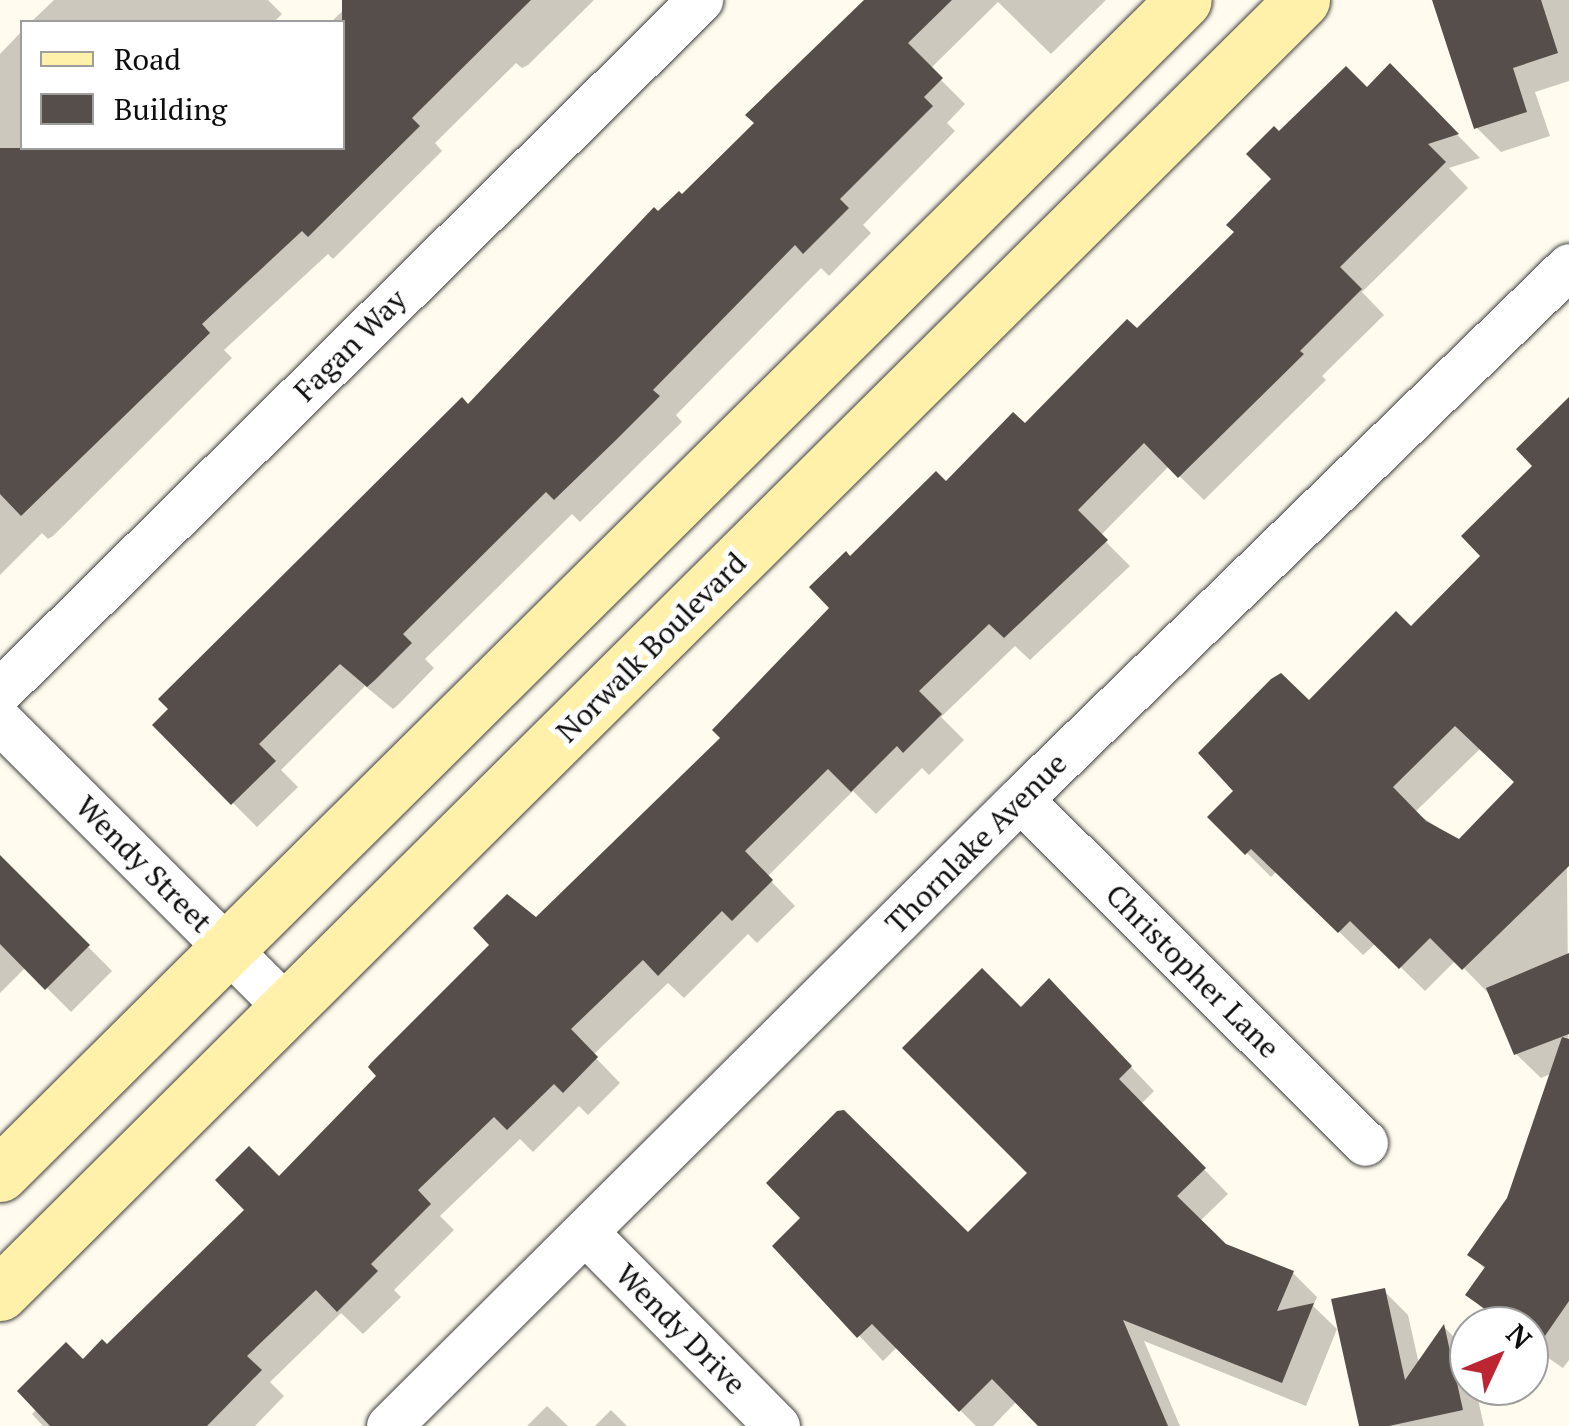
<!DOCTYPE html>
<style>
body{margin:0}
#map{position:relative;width:1569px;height:1426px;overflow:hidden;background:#fffbee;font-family:"PT Serif",serif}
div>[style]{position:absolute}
.shadow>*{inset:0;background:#0003}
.building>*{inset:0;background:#564e4a}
.roads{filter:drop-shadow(0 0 2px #404040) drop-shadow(0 0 2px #404040)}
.street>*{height:45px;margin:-22.5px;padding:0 22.5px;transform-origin:22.5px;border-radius:22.5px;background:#fff}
.secondary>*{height:55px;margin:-27.5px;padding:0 27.5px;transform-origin:27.5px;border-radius:27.5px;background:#fff1a9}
span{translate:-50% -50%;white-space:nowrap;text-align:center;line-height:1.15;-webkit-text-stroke:10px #fff;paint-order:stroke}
.street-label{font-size:30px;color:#0d0d0d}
.legend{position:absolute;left:20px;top:20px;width:325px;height:130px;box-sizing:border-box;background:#fff;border:2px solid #9e9e9e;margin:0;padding:12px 18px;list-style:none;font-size:30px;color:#0d0d0d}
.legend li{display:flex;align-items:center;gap:20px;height:50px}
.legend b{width:50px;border:2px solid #9e9e9e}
.north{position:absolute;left:1449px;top:1306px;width:100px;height:100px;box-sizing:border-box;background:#fff;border:2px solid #9e9e9e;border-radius:50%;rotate:46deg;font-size:28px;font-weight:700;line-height:40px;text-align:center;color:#0d0d0d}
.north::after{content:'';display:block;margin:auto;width:35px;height:45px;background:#bd2533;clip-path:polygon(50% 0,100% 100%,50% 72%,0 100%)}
</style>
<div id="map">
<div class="shadow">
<i style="clip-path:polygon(54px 0,268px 0,282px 14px,274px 22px,31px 22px)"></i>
<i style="clip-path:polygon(354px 0,594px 0,528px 65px,522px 68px,516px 63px,435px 143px,442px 151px,333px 259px,328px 254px,224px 350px,232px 358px,53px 536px,48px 539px,42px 533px,0 575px,0 54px,22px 31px,22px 148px,226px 148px,238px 160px,250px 148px,342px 148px,342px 22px,331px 22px)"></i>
<i style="clip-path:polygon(865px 0,1106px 0,1051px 54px,998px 2px,930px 69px,965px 104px,947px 123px,955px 131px,863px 225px,871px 233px,829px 276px,821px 268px,676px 415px,682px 422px,639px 464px,580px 522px,572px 514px,425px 659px,434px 668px,399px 704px,393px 709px,365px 686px,281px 770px,298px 787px,257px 827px,155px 725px,658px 215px,682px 197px,757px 123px)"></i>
<i style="clip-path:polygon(1436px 0,1569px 0,1569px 81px,1535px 92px,1550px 136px,1501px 152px,1476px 127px)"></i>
<i style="clip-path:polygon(1390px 66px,1480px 158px,1449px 168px,1468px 188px,1362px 292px,1384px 315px,1322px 376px,1326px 380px,1204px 500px,1169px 466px,1100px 536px,1130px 566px,1030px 660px,1015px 646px,941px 717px,964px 740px,929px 775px,922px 768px,876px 814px,853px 791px,767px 877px,795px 906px,757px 943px,748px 934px,684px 998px,668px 983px,593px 1055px,620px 1083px,588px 1115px,579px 1106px,533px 1152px,520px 1139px,440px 1216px,454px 1230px,394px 1290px,401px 1297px,363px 1334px,341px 1313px,270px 1382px,284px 1396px,255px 1426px,43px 1426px,32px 1414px,83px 1362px,107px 1348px,723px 738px,833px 608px,851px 559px,1025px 426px,1137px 332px,1237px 232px,1274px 179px,1279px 134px,1367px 90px)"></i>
<i style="clip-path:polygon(evenodd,1569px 400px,1567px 875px,1569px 1089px,1553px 1073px,1541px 1078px,1516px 1054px,1492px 997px,1456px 960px,1425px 991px,1376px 943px,1363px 955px,1277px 871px,1271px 877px,1211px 817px,1309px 704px,1411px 629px,1483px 556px,1569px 400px,1481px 748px,1517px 783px,1459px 842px,1415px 812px,1481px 748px)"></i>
<i style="clip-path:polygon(12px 870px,112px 971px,71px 1012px,26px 967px,0 993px,0 882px)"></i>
<i style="clip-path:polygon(1073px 1006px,1154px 1091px,1141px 1104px,1228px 1194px,1200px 1221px,1224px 1246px,1293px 1273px,1317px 1297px,1313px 1306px,1337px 1329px,1306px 1406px,1144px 1341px,1180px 1426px,1042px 1426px,1017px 1401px,993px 1426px,976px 1426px,897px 1347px,883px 1361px,775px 1246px,968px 1235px,1030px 1173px,1021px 1010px)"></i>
<i style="clip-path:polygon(1569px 1095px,1569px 1360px,1563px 1368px,1529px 1345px,1529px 1326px,1502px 1326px,1468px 1295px,1486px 1270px,1471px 1255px,1509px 1199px)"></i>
<i style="clip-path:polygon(1384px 1291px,1408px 1315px,1419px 1364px,1445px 1328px,1468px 1351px,1469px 1386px,1475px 1386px,1484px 1426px,1362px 1426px)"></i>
<i style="clip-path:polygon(547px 1406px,568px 1426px,527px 1426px)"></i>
<i style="clip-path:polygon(611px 1410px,627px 1426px,595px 1426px)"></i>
</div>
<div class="building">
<i style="clip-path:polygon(342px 0,531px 0,412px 118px,420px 126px,308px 237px,302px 231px,202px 324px,210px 333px,21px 516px,0 494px,0 148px,342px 148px)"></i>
<i style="clip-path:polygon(864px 0,952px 0,908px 43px,943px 78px,924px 97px,933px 106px,840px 199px,849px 208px,803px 254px,795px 245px,653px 390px,660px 396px,616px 440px,554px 500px,546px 492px,403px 634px,412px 643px,375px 680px,367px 687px,340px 664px,259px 744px,276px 761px,231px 805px,152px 725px,168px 709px,158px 699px,462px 397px,468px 404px,654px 207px,658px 211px,679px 191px,682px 194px,754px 123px,745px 115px)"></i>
<i style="clip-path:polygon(1432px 0,1541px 0,1558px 53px,1513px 68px,1527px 112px,1474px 129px)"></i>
<i style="clip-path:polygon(1390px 63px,1459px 134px,1428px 144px,1446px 162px,1340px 267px,1362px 289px,1300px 351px,1304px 354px,1178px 478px,1144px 443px,1078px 510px,1108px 540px,1004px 638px,989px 624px,919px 691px,942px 714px,903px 753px,897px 746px,851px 792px,828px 769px,745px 851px,773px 880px,732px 921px,722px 911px,658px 976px,643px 960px,571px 1029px,598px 1057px,563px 1093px,554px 1084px,507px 1130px,494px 1117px,418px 1190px,431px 1204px,371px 1264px,378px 1271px,337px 1312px,316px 1290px,247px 1356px,262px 1370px,207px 1426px,50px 1426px,17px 1391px,66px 1342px,83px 1359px,102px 1339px,107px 1344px,244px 1210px,215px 1180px,249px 1146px,279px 1176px,376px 1076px,368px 1067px,371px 1063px,489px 945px,473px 928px,507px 894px,536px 917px,720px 738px,712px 730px,829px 608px,809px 587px,846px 551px,850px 556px,936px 471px,946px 481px,1013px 412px,1025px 423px,1127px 319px,1137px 328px,1234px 232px,1226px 225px,1271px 179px,1246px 154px,1274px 126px,1279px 131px,1346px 66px,1367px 87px)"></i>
<i style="clip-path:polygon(evenodd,1569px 397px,1569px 866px,1462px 970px,1430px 938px,1399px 969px,1350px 921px,1338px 933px,1251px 849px,1245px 855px,1207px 817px,1233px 791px,1198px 753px,1271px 679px,1281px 673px,1309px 700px,1396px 611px,1411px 626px,1480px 556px,1461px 536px,1532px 466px,1516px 449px,1569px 397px,1455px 726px,1514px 782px,1459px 839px,1426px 821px,1393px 787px,1455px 726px)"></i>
<i style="clip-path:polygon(0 855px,90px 945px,45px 990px,0 944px)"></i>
<i style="clip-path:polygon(1569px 953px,1569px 1034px,1514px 1055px,1486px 988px)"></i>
<i style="clip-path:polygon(982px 968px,1021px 1007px,1049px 978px,1132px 1066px,1119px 1079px,1206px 1168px,1177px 1196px,1226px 1244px,1294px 1271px,1277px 1311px,1314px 1303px,1282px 1383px,1123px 1320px,1168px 1426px,1038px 1426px,992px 1379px,959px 1412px,872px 1324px,857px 1338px,772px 1246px,800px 1218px,766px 1183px,837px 1111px,844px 1110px,968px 1232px,1027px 1173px,902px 1048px)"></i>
<i style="clip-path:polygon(1562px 1037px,1569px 1039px,1569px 1301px,1538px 1346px,1529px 1340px,1529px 1326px,1509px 1326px,1465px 1295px,1485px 1267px,1467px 1255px,1507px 1198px)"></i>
<i style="clip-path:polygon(1385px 1288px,1405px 1380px,1444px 1324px,1463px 1410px,1389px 1426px,1359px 1426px,1331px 1299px)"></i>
</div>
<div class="roads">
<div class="street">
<i style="left:0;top:691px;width:984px;rotate:-44.63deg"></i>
<i style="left:0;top:721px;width:406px;rotate:45deg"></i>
<i style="left:1020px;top:799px;width:487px;rotate:44.9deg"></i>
<i style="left:585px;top:1232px;width:273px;rotate:45.3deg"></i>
<i style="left:389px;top:1426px;width:890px;rotate:-44.82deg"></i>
<i style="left:1020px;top:799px;width:765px;rotate:-44.15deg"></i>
</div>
<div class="secondary">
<i style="left:0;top:1174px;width:1667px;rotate:-44.76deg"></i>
<i style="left:0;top:1293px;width:1835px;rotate:-44.8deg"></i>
</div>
</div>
<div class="street-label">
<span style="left:350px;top:345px;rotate:-45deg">Fagan Way</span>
<span style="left:651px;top:647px;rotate:-45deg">Norwalk Boulevard</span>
<span style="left:976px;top:843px;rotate:-45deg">Thornlake Avenue</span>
<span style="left:144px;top:864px;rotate:45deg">Wendy Street</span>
<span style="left:1193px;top:971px;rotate:45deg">Christopher Lane</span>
<span style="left:681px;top:1329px;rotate:45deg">Wendy Drive</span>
</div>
<ul class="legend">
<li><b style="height:12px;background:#fff1a9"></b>Road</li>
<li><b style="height:28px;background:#564e4a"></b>Building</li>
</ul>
<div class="north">N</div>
</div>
